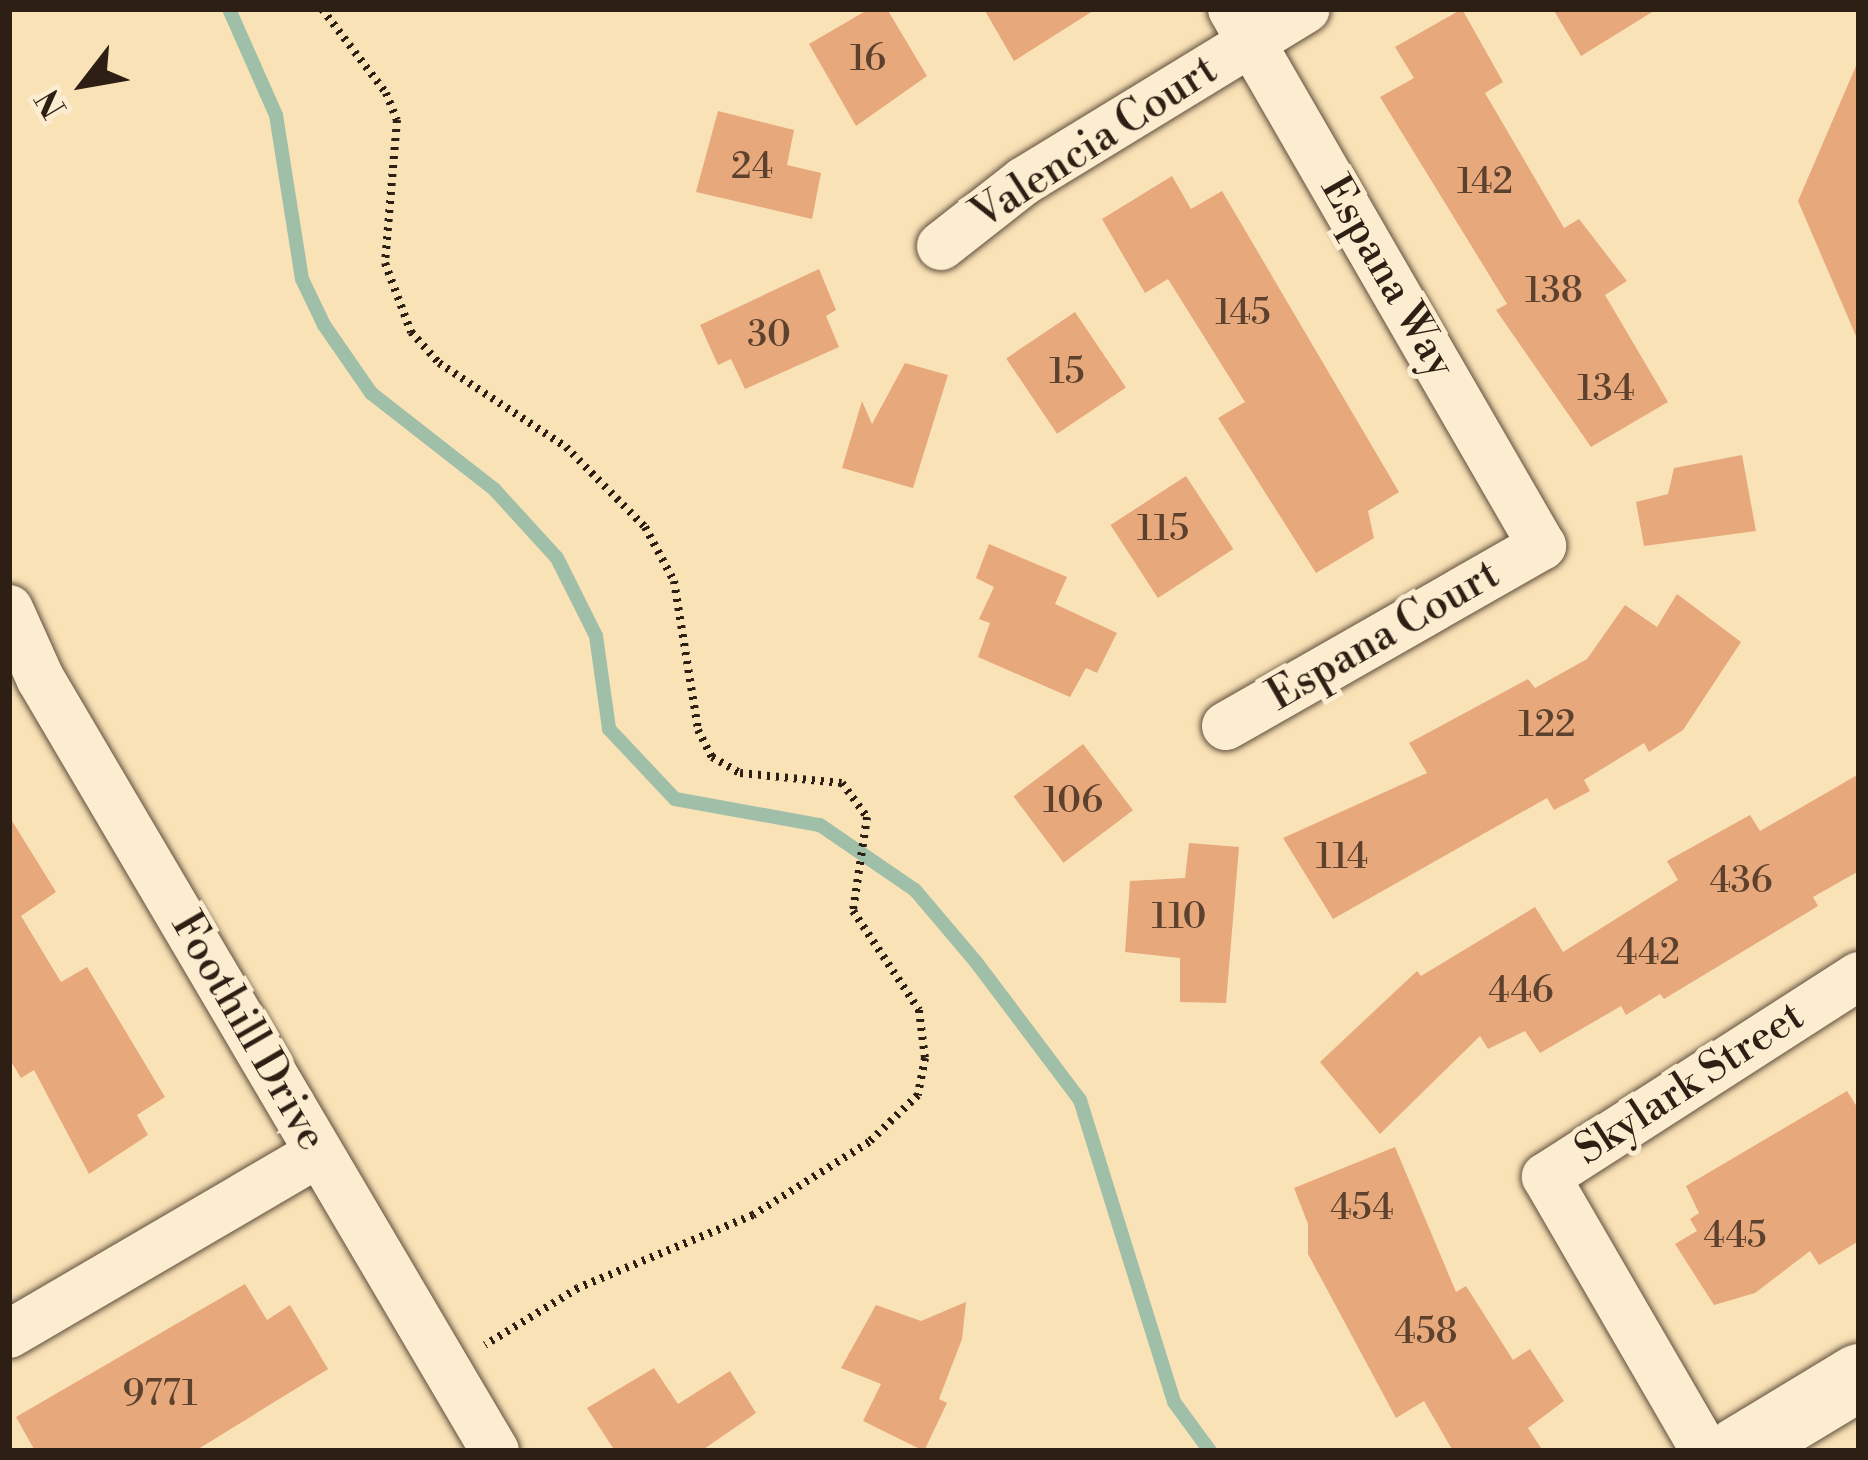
<!DOCTYPE html>
<style>
body{margin:0}
#map{position:relative;width:1868px;height:1460px;overflow:hidden;background:#fae2b7;font-family:"Libre Bodoni",serif}
div>[style]{position:absolute}
.stream>*{height:14px;margin:-7px;padding:0 7px;transform-origin:7px;border-radius:7px;background:#9fbfa8}
.building>*{inset:0;background:#e7a87c;transform-origin:0 0}
.path>*{height:8px;margin-top:-4px;transform-origin:0;background:repeating-linear-gradient(90deg,#2e1f14 0 3px,transparent 0 9px)}
.roads{filter:drop-shadow(0 0 3px #61503d) drop-shadow(0 0 3px #61503d)}
.street>*{height:48px;margin:-24px;padding:0 24px;transform-origin:24px;border-radius:24px;background:#fcecd0}
.secondary>*{height:66px;margin:-33px;padding:0 33px;transform-origin:33px;border-radius:33px;background:#fcecd0}
span{translate:-50% -50%;white-space:nowrap;text-align:center;line-height:1.15;-webkit-text-stroke:10px #fcecd0;paint-order:stroke}
.number-label{font-size:36px;color:#5c412e}
.number-label span{-webkit-text-stroke-width:0}
.street-label{font-size:42px;color:#2e1f14}
.frame{position:absolute;inset:0;border:12px solid #2e1f14;pointer-events:none}
.north{position:absolute;left:24px;top:24px;width:120px;height:120px;-webkit-text-stroke:9px #fcecd0;paint-order:stroke;rotate:239deg;font-size:33px;font-weight:700;line-height:48px;text-align:center;color:#2e1f14}
.north::after{content:'';display:block;margin:auto;width:42px;height:54px;background:#2e1f14;clip-path:polygon(50% 0,100% 100%,50% 72%,0 100%)}
</style>
<div id="map">
<div class="stream">
<i style="left:229px;top:9px;width:116px;rotate:66.1deg"></i>
<i style="left:276px;top:115px;width:166px;rotate:81deg"></i>
<i style="left:302px;top:279px;width:51px;rotate:64.4deg"></i>
<i style="left:324px;top:325px;width:83px;rotate:55.3deg"></i>
<i style="left:371px;top:393px;width:156px;rotate:38deg"></i>
<i style="left:494px;top:489px;width:93px;rotate:47.6deg"></i>
<i style="left:557px;top:558px;width:87px;rotate:63.4deg"></i>
<i style="left:596px;top:636px;width:94px;rotate:82deg"></i>
<i style="left:609px;top:729px;width:96px;rotate:46.7deg"></i>
<i style="left:675px;top:799px;width:147px;rotate:10.2deg"></i>
<i style="left:820px;top:825px;width:115px;rotate:34.4deg"></i>
<i style="left:915px;top:890px;width:94px;rotate:49.7deg"></i>
<i style="left:976px;top:962px;width:173px;rotate:53deg"></i>
<i style="left:1080px;top:1100px;width:316px;rotate:72.7deg"></i>
<i style="left:1174px;top:1402px;width:61px;rotate:53.7deg"></i>
</div>
<div class="building">
<i style="clip-path:polygon(869px 9px,887px 9px,927px 76px,856px 126px,809px 44px)"></i>
<i style="clip-path:polygon(984px 9px,1096px 9px,1014px 61px)"></i>
<i style="clip-path:polygon(1462px 9px,1503px 82px,1485px 93px,1564px 228px,1579px 219px,1627px 281px,1605px 295px,1668px 402px,1591px 447px,1496px 310px,1507px 304px,1380px 97px,1414px 78px,1395px 47px)"></i>
<i style="clip-path:polygon(1553px 9px,1657px 9px,1581px 56px)"></i>
<i style="clip-path:polygon(1859px 59px,1859px 343px,1798px 201px)"></i>
<i style="clip-path:polygon(718px 111px,794px 130px,787px 165px,821px 173px,812px 219px,696px 192px)"></i>
<i style="clip-path:polygon(1172px 176px,1191px 209px,1222px 191px,1399px 492px,1368px 511px,1374px 538px,1316px 573px,1218px 418px,1245px 402px,1168px 279px,1145px 293px,1102px 219px)"></i>
<i style="clip-path:polygon(819px 269px,836px 310px,826px 316px,839px 347px,745px 389px,731px 359px,718px 365px,700px 325px)"></i>
<i style="left:1075px;top:312px;width:91px;height:83px;rotate:56deg"></i>
<i style="clip-path:polygon(905px 363px,948px 375px,913px 488px,842px 468px,862px 401px,872px 424px)"></i>
<i style="clip-path:polygon(1742px 455px,1756px 531px,1644px 546px,1636px 502px,1668px 494px,1674px 468px)"></i>
<i style="left:1186px;top:476px;width:87px;height:90px;rotate:57deg"></i>
<i style="clip-path:polygon(989px 544px,1067px 577px,1055px 604px,1117px 633px,1097px 673px,1086px 668px,1070px 697px,978px 657px,990px 623px,979px 619px,994px 587px,976px 578px)"></i>
<i style="clip-path:polygon(1677px 594px,1741px 642px,1683px 730px,1649px 752px,1644px 743px,1584px 780px,1590px 791px,1554px 810px,1547px 798px,1333px 919px,1283px 838px,1427px 773px,1409px 743px,1528px 679px,1535px 688px,1587px 659px,1625px 605px,1657px 627px)"></i>
<i style="left:1083px;top:744px;width:83px;height:87px;rotate:53deg"></i>
<i style="clip-path:polygon(1859px 774px,1859px 871px,1813px 897px,1818px 906px,1664px 999px,1660px 994px,1626px 1015px,1621px 1006px,1540px 1053px,1525px 1031px,1488px 1049px,1480px 1036px,1380px 1134px,1320px 1062px,1417px 971px,1421px 976px,1535px 907px,1563px 952px,1678px 880px,1667px 861px,1750px 815px,1760px 831px)"></i>
<i style="clip-path:polygon(9px 816px,56px 892px,21px 916px,61px 982px,87px 967px,165px 1097px,137px 1115px,148px 1135px,89px 1174px,34px 1070px,21px 1078px,9px 1058px)"></i>
<i style="clip-path:polygon(1189px 843px,1239px 847px,1226px 1003px,1180px 1002px,1180px 958px,1125px 952px,1130px 881px,1185px 878px)"></i>
<i style="clip-path:polygon(1847px 1091px,1859px 1110px,1859px 1241px,1819px 1265px,1810px 1251px,1755px 1293px,1714px 1305px,1675px 1244px,1697px 1231px,1690px 1219px,1699px 1213px,1686px 1186px)"></i>
<i style="clip-path:polygon(1395px 1147px,1456px 1292px,1466px 1286px,1513px 1360px,1530px 1349px,1564px 1401px,1528px 1428px,1543px 1451px,1453px 1451px,1424px 1401px,1396px 1418px,1308px 1254px,1308px 1224px,1294px 1188px)"></i>
<i style="clip-path:polygon(245px 1284px,267px 1320px,290px 1305px,328px 1369px,195px 1451px,35px 1451px,16px 1417px)"></i>
<i style="clip-path:polygon(966px 1302px,962px 1339px,939px 1399px,947px 1403px,924px 1451px,863px 1421px,881px 1384px,841px 1368px,876px 1305px,921px 1321px)"></i>
<i style="clip-path:polygon(654px 1368px,678px 1404px,730px 1371px,756px 1413px,701px 1451px,615px 1451px,587px 1408px)"></i>
</div>
<div class="path">
<i style="left:322px;top:9px;width:106px;rotate:52.7deg"></i>
<i style="left:386px;top:93px;width:29px;rotate:68deg"></i>
<i style="left:397px;top:120px;width:144px;rotate:94.8deg"></i>
<i style="left:385px;top:263px;width:74px;rotate:69.4deg"></i>
<i style="left:411px;top:332px;width:42px;rotate:47.9deg"></i>
<i style="left:439px;top:363px;width:152px;rotate:33.5deg"></i>
<i style="left:566px;top:447px;width:112px;rotate:45.4deg"></i>
<i style="left:645px;top:527px;width:61px;rotate:61.8deg"></i>
<i style="left:674px;top:581px;width:151px;rotate:80.8deg"></i>
<i style="left:698px;top:730px;width:30px;rotate:63deg"></i>
<i style="left:712px;top:757px;width:32px;rotate:30deg"></i>
<i style="left:740px;top:773px;width:102px;rotate:5.6deg"></i>
<i style="left:842px;top:783px;width:42px;rotate:53.7deg"></i>
<i style="left:867px;top:817px;width:95px;rotate:98.5deg"></i>
<i style="left:853px;top:911px;width:119px;rotate:56.3deg"></i>
<i style="left:919px;top:1010px;width:48px;rotate:82.9deg"></i>
<i style="left:925px;top:1058px;width:38px;rotate:101deg"></i>
<i style="left:918px;top:1095px;width:68px;rotate:136.2deg"></i>
<i style="left:869px;top:1142px;width:137px;rotate:147.8deg"></i>
<i style="left:753px;top:1215px;width:190px;rotate:157.4deg"></i>
<i style="left:578px;top:1288px;width:109px;rotate:148.5deg"></i>
</div>
<div class="roads">
<div class="street">
<i style="left:941px;top:246px;width:105px;rotate:-38.1deg"></i>
<i style="left:1024px;top:181px;width:330px;rotate:-31.4deg"></i>
<i style="left:9px;top:609px;width:76px;rotate:65.8deg"></i>
<i style="left:40px;top:678px;width:897px;rotate:59.52deg"></i>
<i style="left:1226px;top:726px;width:364px;rotate:-29.7deg"></i>
<i style="left:1542px;top:546px;width:620px;rotate:-120deg"></i>
<i style="left:9px;top:1334px;width:359px;rotate:-30.3deg"></i>
<i style="left:1705px;top:1451px;width:317px;rotate:-120.1deg"></i>
<i style="left:1546px;top:1177px;width:372px;rotate:-32.7deg"></i>
</div>
<div class="secondary">
<i style="left:1737px;top:1451px;width:143px;rotate:-31.2deg"></i>
</div>
</div>
<div class="number-label">
<span style="left:868px;top:60px">16</span>
<span style="left:752px;top:168px">24</span>
<span style="left:1485px;top:183px">142</span>
<span style="left:1554px;top:292px">138</span>
<span style="left:1243px;top:314px">145</span>
<span style="left:769px;top:336px">30</span>
<span style="left:1067px;top:373px">15</span>
<span style="left:1606px;top:390px">134</span>
<span style="left:1163px;top:530px">115</span>
<span style="left:1547px;top:726px">122</span>
<span style="left:1073px;top:802px">106</span>
<span style="left:1342px;top:858px">114</span>
<span style="left:1741px;top:882px">436</span>
<span style="left:1179px;top:918px">110</span>
<span style="left:1648px;top:954px">442</span>
<span style="left:1521px;top:992px">446</span>
<span style="left:1362px;top:1209px">454</span>
<span style="left:1735px;top:1237px">445</span>
<span style="left:1426px;top:1333px">458</span>
<span style="left:160px;top:1395px">9771</span>
</div>
<div class="street-label">
<span style="left:1095px;top:143px;rotate:-33deg">Valencia Court</span>
<span style="left:1387px;top:277px;rotate:60deg">Espana Way</span>
<span style="left:1384px;top:636px;rotate:-30deg">Espana Court</span>
<span style="left:248px;top:1032px;rotate:60deg">Foothill Drive</span>
<span style="left:1690px;top:1084px;rotate:-33deg">Skylark Street</span>
</div>
<div class="frame"></div>
<div class="north">N</div>
</div>
